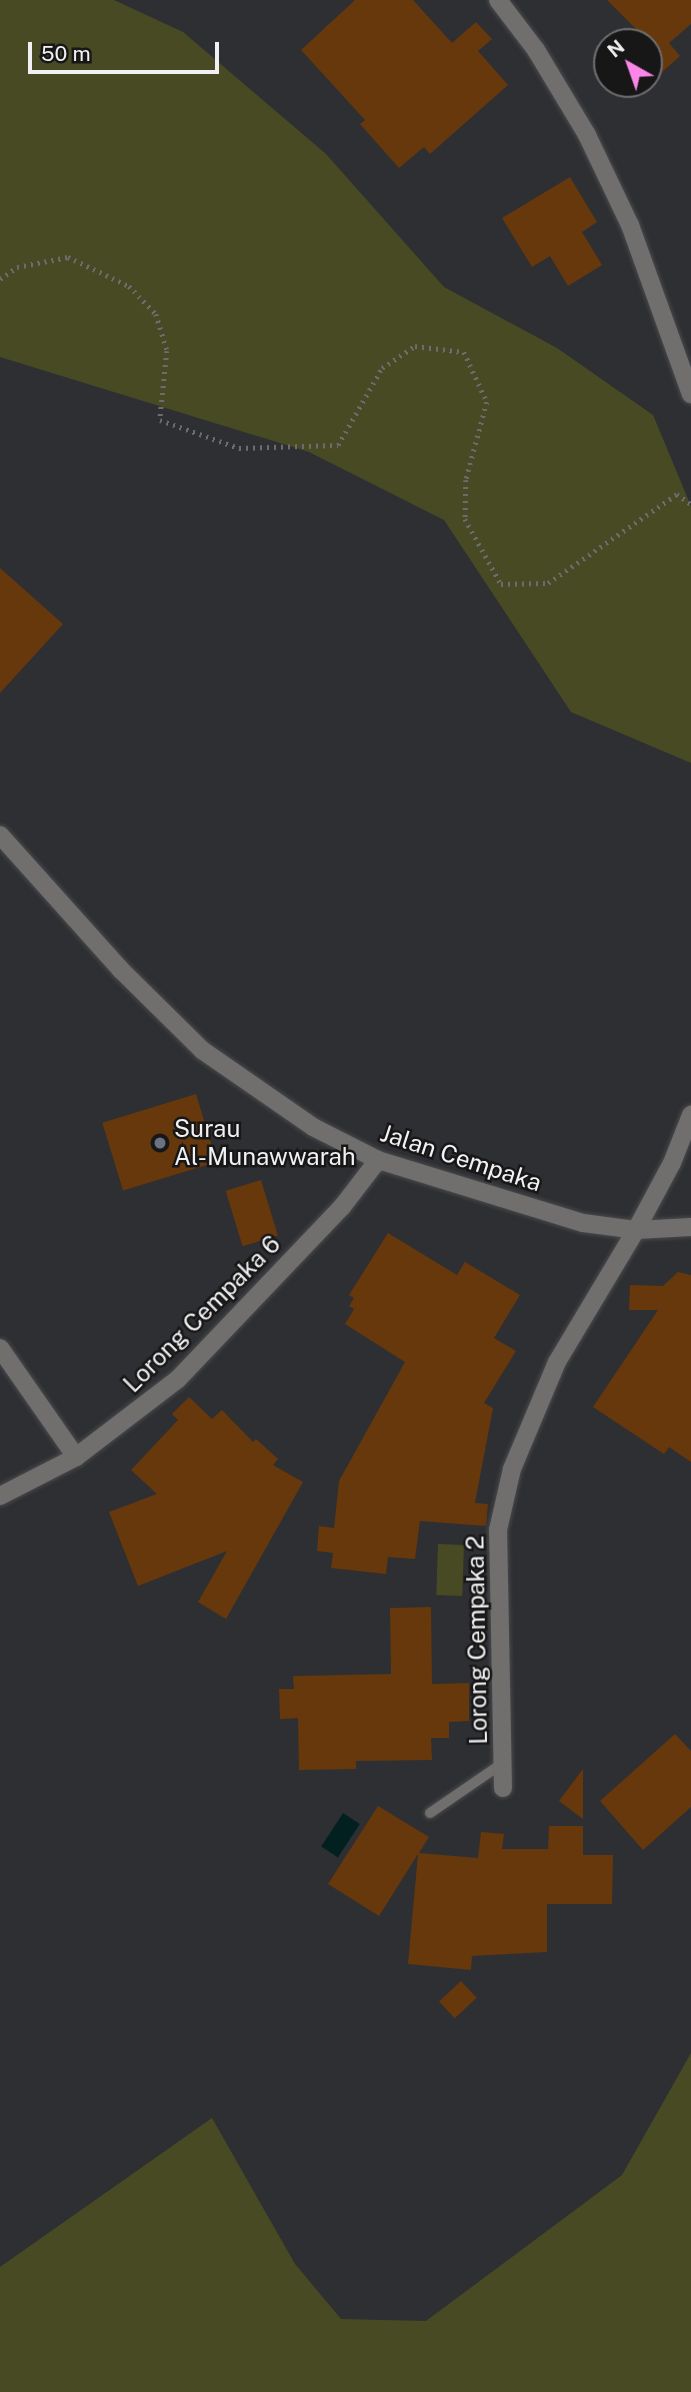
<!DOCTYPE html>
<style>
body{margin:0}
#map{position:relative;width:691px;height:2392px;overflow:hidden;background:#2e2f32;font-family:"Public Sans",sans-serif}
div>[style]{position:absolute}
.green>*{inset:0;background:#484a23;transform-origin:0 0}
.water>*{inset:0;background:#032020;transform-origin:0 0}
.building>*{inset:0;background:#66380c;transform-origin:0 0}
.path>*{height:4.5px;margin-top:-2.25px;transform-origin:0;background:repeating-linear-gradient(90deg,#6b6c6f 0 2px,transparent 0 7px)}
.roads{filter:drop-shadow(0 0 2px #494a4d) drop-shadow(0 0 2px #494a4d)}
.lane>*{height:10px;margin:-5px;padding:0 5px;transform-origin:5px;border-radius:5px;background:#706f6d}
.street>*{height:18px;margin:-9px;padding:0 9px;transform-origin:9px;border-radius:9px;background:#706f6d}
.dots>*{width:19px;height:19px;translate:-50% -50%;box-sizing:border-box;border:4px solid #171718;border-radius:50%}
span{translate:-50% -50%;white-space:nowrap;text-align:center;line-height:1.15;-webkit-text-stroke:5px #171718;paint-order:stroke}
.poi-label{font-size:24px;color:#f1f1f3}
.left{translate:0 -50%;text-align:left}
.street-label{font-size:24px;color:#f1f1f3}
.north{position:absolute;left:593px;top:28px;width:70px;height:70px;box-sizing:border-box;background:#171718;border:2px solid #6e6e70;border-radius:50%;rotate:320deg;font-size:19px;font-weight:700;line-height:28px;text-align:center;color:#f1f1f3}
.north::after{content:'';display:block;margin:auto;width:24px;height:32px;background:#fa87e7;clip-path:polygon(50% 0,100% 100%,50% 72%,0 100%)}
.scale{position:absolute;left:28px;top:42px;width:191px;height:32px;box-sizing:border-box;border:4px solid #f1f1f3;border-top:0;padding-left:9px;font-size:21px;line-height:24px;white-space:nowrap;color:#f1f1f3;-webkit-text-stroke:5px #171718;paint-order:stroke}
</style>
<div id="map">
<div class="green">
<i style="clip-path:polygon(0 0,114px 0,183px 32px,326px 154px,444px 287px,557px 348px,653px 415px,691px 506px,691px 763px,571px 712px,444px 520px,309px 452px,0 357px)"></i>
<i style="left:438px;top:1544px;width:26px;height:51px;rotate:2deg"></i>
<i style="clip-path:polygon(691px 2053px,691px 2392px,0 2392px,0 2267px,212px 2118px,295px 2264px,341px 2319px,426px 2321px,622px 2175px)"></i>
</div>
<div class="water">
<i style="left:343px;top:1813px;width:20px;height:40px;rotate:33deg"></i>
</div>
<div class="building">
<i style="clip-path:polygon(355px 0,413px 0,452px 43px,476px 22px,492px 39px,478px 51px,508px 85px,430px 154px,424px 147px,399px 168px,360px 124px,365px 120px,301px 50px)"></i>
<i style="clip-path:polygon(607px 0,691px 0,691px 24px,669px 43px,680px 56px,649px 84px,649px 42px)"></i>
<i style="clip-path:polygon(570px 177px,597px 222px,582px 232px,602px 265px,568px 286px,550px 256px,532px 267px,502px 218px)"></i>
<i style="clip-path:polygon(0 568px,63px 624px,0 693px)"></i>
<i style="left:196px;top:1094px;width:71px;height:98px;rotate:73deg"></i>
<i style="left:261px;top:1180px;width:58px;height:37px;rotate:73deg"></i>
<i style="clip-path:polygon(388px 1233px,457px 1275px,465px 1262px,520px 1295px,494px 1338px,516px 1351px,484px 1403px,493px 1408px,475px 1503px,488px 1504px,486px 1526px,420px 1521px,415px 1559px,388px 1557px,386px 1574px,331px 1568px,333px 1553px,317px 1551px,319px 1526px,334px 1528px,339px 1481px,405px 1362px,345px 1324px,354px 1309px,349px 1306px,354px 1298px,349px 1295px)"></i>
<i style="clip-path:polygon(678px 1272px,691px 1275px,691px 1462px,669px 1447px,664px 1454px,593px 1407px,658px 1310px,629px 1310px,630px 1285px,663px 1286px)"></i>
<i style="clip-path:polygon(189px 1397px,212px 1419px,222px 1410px,253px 1442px,256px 1439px,278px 1459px,273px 1465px,303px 1482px,226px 1619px,198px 1602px,227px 1551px,138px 1586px,109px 1512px,157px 1494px,131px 1470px,178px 1420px,172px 1414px)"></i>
<i style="clip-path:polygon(431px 1607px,432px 1684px,469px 1683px,469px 1721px,449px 1722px,449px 1738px,431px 1738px,432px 1760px,356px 1761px,356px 1769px,299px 1770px,298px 1718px,280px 1719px,279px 1689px,294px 1689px,293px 1676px,391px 1674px,390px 1608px)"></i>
<i style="clip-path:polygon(675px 1734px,691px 1751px,691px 1807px,643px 1850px,600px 1801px)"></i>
<i style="clip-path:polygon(583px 1769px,583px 1819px,559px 1801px)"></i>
<i style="clip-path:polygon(378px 1806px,429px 1837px,419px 1853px,478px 1858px,481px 1832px,504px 1834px,502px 1849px,548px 1849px,549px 1826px,583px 1826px,583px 1855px,613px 1855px,612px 1904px,547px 1904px,547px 1952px,472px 1956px,471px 1970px,408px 1964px,418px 1854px,379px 1916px,328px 1884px)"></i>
<i style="left:461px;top:1981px;width:23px;height:30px;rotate:47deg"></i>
</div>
<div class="path">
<i style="left:0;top:279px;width:21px;rotate:-35deg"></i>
<i style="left:17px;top:267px;width:52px;rotate:-11.1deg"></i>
<i style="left:68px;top:257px;width:68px;rotate:25.4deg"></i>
<i style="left:129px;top:286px;width:39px;rotate:46deg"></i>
<i style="left:156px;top:314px;width:39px;rotate:73deg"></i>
<i style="left:167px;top:351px;width:69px;rotate:95.8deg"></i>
<i style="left:160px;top:420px;width:84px;rotate:19.5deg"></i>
<i style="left:239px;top:448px;width:99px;rotate:-1.7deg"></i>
<i style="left:338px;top:445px;width:89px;rotate:-60.3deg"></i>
<i style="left:382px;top:368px;width:40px;rotate:-34deg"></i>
<i style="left:415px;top:346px;width:49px;rotate:7deg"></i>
<i style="left:464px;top:352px;width:55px;rotate:65.3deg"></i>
<i style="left:487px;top:402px;width:81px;rotate:105.1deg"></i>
<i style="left:466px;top:480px;width:39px;rotate:91deg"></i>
<i style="left:465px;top:519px;width:74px;rotate:61deg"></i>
<i style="left:501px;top:584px;width:47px;rotate:-1.2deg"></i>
<i style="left:548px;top:583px;width:157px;rotate:-34.6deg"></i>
<i style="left:677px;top:494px;width:17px;rotate:36deg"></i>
</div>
<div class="roads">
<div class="lane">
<i style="left:430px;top:1813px;width:88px;rotate:-34.4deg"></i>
</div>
<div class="street">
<i style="left:498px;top:0;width:63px;rotate:52.8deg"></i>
<i style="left:536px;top:50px;width:99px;rotate:59deg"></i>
<i style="left:587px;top:135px;width:100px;rotate:64.5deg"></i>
<i style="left:630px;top:225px;width:180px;rotate:70.2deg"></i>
<i style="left:0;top:835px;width:181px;rotate:48.1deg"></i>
<i style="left:121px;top:970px;width:114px;rotate:44.6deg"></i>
<i style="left:202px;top:1050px;width:135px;rotate:34.7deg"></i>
<i style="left:313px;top:1127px;width:73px;rotate:26.9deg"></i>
<i style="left:378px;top:1160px;width:214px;rotate:17.1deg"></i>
<i style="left:583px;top:1223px;width:53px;rotate:7.5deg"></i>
<i style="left:636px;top:1230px;width:55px;rotate:-3.1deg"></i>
<i style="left:0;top:1348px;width:133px;rotate:55.1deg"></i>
<i style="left:0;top:1496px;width:85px;rotate:-27.2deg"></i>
<i style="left:76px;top:1457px;width:128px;rotate:-37.4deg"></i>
<i style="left:178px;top:1379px;width:238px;rotate:-46.4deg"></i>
<i style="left:342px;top:1207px;width:59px;rotate:-52.5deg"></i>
<i style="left:503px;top:1788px;width:258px;rotate:-91.1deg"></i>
<i style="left:498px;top:1530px;width:63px;rotate:-77.1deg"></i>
<i style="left:512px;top:1469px;width:116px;rotate:-67.2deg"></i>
<i style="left:557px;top:1362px;width:154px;rotate:-59.1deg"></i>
<i style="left:636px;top:1230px;width:76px;rotate:-61.8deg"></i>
<i style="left:672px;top:1163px;width:52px;rotate:-68.4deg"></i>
</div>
</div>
<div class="dots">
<i style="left:160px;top:1143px;background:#6b7280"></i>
</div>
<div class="poi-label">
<span class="left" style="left:174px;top:1143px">Surau<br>Al-Munawwarah</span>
</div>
<div class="street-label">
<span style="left:461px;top:1158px;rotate:18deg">Jalan Cempaka</span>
<span style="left:202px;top:1314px;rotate:-45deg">Lorong Cempaka 6</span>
<span style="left:477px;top:1640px;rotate:-91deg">Lorong Cempaka 2</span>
</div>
<div class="north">N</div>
<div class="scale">50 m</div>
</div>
